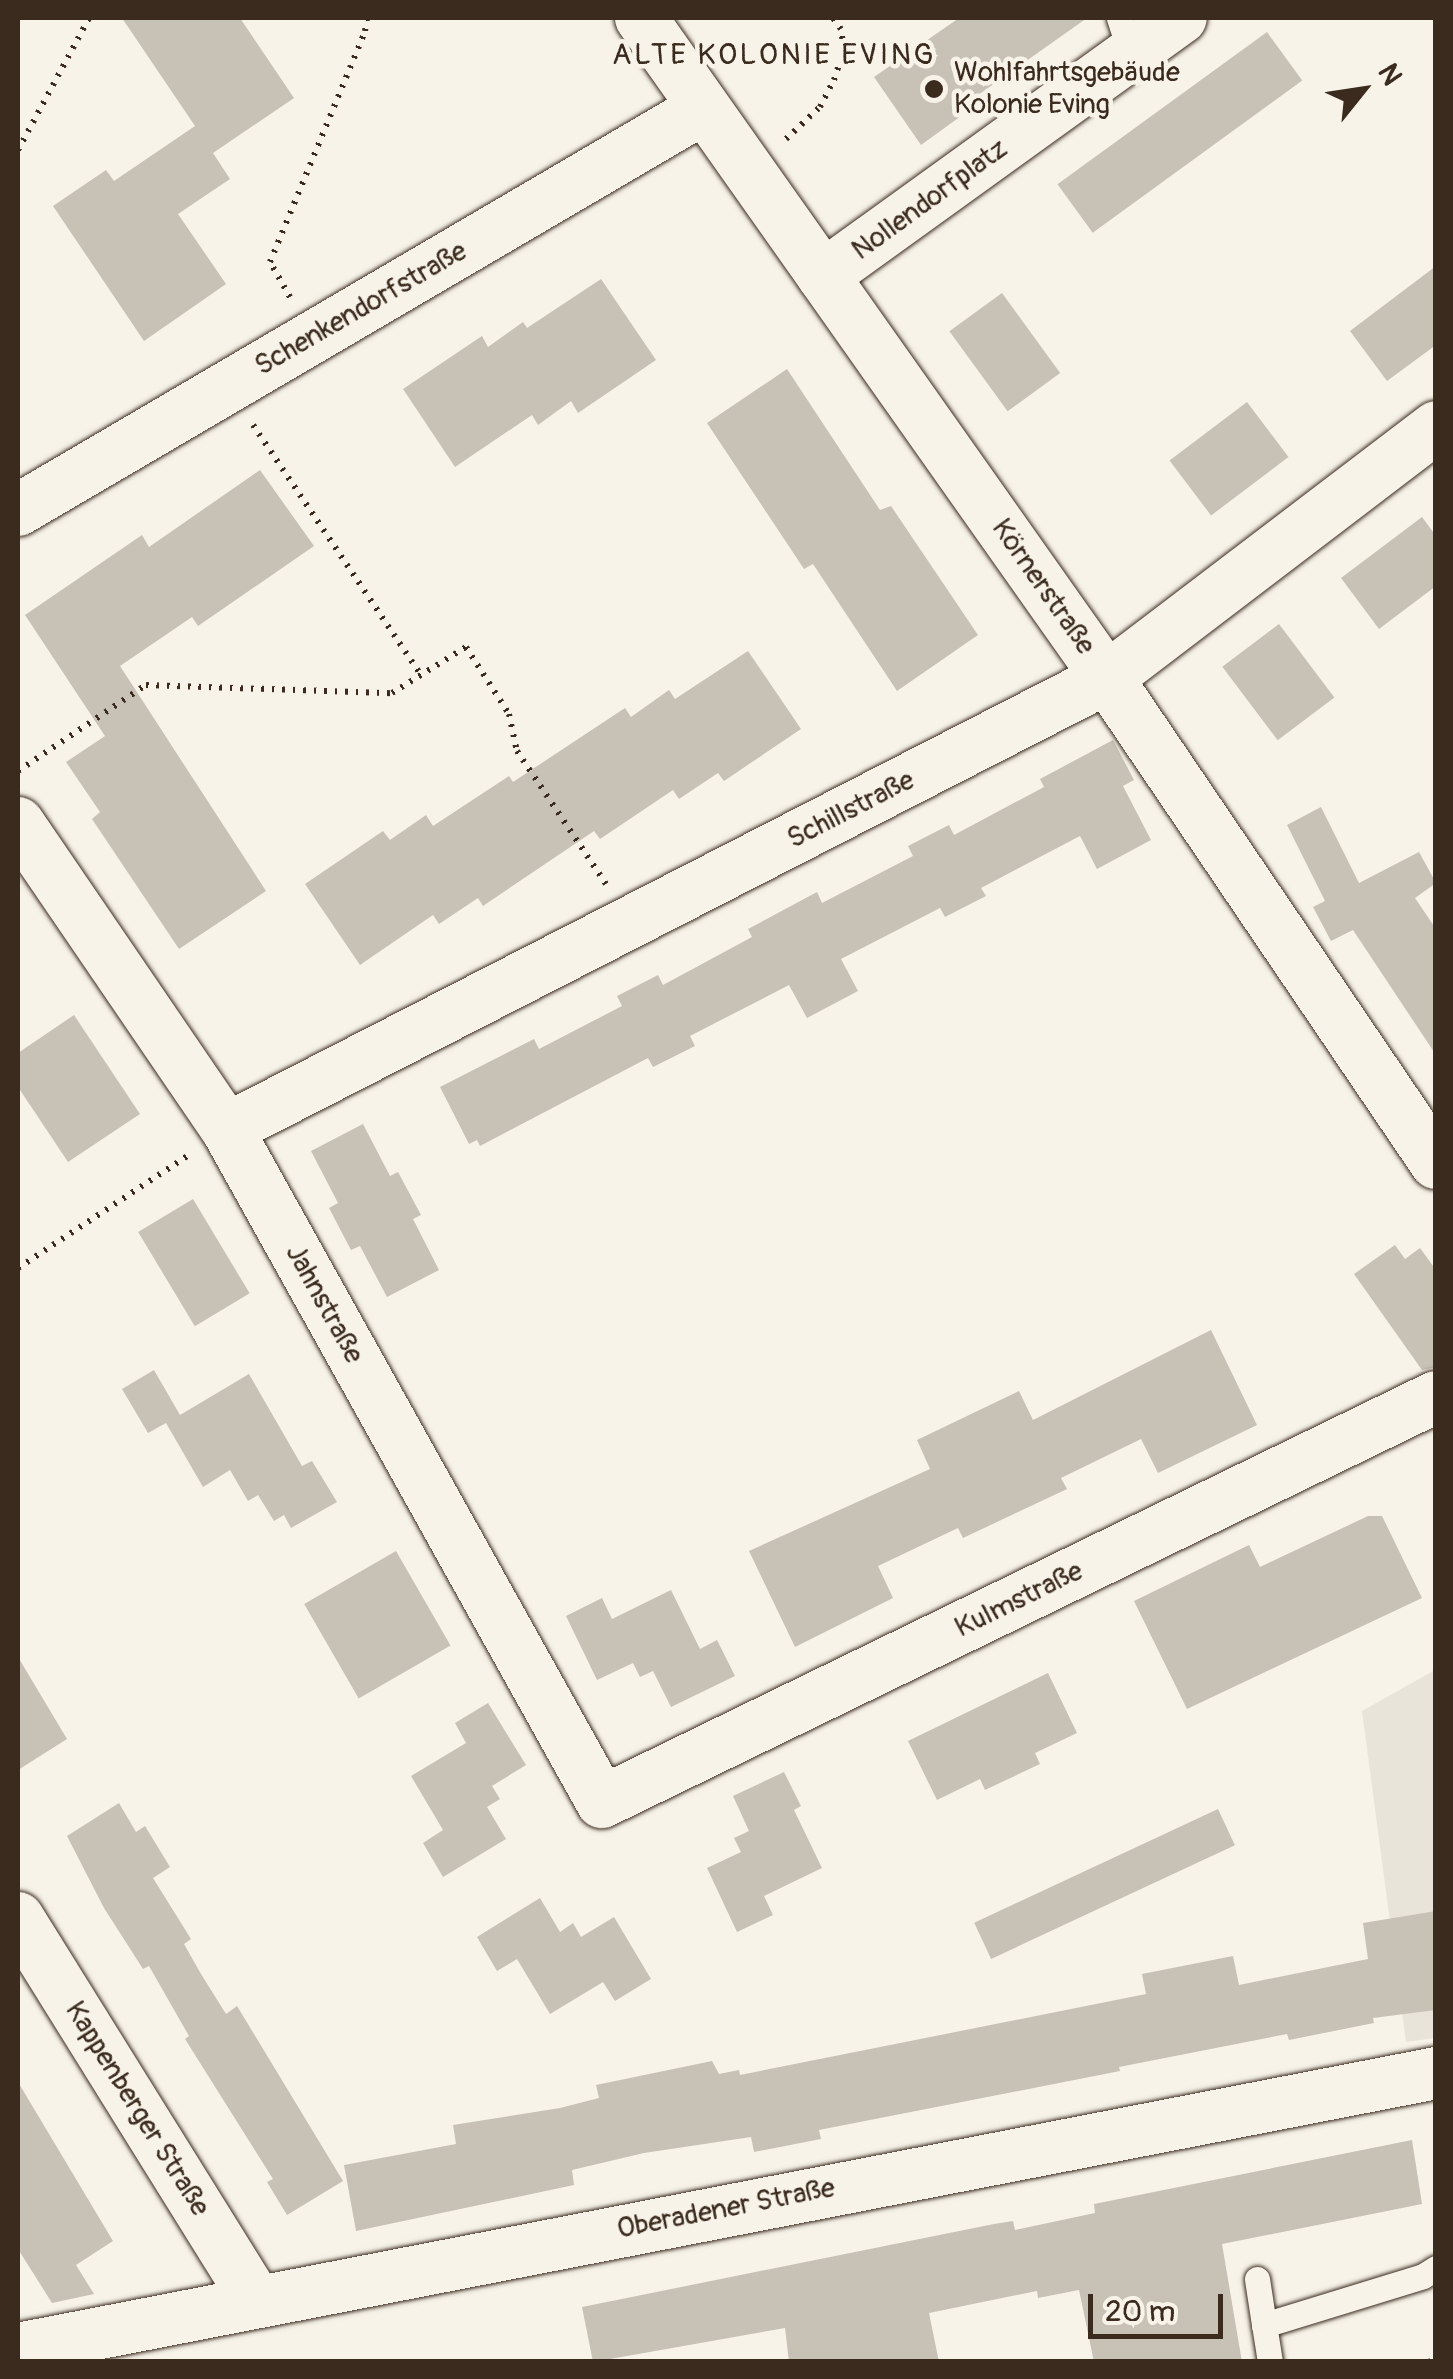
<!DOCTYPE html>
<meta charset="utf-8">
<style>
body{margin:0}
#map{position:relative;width:1453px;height:2379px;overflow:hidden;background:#f7f3e8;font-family:Pangolin,sans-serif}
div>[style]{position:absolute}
.built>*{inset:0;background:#e9e4d9}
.building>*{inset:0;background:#c8c1b6;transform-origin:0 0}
.path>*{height:6px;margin-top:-3px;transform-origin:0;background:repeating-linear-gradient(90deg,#3b2a1e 0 2.5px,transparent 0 10.5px)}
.roads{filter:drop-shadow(0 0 2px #3b2a1e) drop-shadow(0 0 2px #3b2a1e)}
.lane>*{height:25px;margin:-12.5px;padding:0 12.5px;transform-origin:12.5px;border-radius:12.5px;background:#f7f3e8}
.street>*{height:52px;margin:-26px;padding:0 26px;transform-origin:26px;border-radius:26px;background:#f7f3e8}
.dots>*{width:28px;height:28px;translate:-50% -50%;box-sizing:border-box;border:5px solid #f7f3e8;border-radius:50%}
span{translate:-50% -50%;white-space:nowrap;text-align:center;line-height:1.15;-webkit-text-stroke:9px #f7f3e8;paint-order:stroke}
.poi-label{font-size:28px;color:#3b2a1e}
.left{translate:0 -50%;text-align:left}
.street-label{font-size:28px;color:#3b2a1e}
.neighbourhood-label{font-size:30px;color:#3b2a1e;letter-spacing:2.5px}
.frame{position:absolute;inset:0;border:20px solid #3b2a1e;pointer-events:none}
.north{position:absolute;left:1313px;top:40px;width:100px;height:100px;-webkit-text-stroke:8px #f7f3e8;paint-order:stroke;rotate:60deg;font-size:28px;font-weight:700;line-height:40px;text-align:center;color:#3b2a1e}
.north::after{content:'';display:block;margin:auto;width:35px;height:45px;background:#3b2a1e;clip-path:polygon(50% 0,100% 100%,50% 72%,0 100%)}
.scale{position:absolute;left:1088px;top:2294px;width:135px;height:45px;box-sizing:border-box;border:5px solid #3b2a1e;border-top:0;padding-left:12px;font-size:30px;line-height:35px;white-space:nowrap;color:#3b2a1e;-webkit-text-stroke:8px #f7f3e8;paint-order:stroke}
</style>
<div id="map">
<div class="built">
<i style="clip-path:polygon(1435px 1670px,1435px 2038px,1406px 2042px,1362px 1711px)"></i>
</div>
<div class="building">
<i style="clip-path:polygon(122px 18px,240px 18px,294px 98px,213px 153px,230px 179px,178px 214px,226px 284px,144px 341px,53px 206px,106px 170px,114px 181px,195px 126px)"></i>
<i style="clip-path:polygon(959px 18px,1087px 18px,957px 110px,961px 116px,921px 145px,874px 77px)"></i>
<i style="left:1267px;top:32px;width:60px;height:259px;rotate:54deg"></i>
<i style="clip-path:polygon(1436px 266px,1436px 345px,1387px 381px,1350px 331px)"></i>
<i style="clip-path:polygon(601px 279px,656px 360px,578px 413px,571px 401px,538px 425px,532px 415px,455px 467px,403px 389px,482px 336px,488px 347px,523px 322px,527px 328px)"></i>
<i style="left:1002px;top:293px;width:99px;height:65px;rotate:54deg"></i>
<i style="clip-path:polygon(787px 369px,880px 510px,891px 506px,978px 635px,897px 691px,813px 564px,804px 569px,707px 423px)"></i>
<i style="left:1247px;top:402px;width:69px;height:97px;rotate:53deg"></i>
<i style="clip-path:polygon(260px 470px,314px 546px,198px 626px,192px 617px,120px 666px,266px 891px,179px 949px,92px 819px,100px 812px,66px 762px,105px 736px,25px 615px,142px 535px,149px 547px)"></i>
<i style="clip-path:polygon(1422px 517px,1436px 536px,1436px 586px,1379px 629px,1341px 578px)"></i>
<i style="left:1279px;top:624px;width:92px;height:71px;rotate:53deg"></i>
<i style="clip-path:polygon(748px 651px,801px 729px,724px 781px,718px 773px,679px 799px,673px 790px,600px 839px,594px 831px,483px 906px,478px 898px,439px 924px,433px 915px,360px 965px,305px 884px,383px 831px,390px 840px,426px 815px,433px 826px,509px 776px,513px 782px,625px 708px,631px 717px,669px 690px,675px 699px)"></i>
<i style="clip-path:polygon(1113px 740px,1134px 780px,1123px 786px,1151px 840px,1097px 869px,1080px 836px,981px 888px,986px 896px,945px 917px,940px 908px,841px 959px,858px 991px,807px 1018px,789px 985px,690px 1036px,695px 1046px,653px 1067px,648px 1058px,480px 1146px,477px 1140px,469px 1144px,440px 1087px,534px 1039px,539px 1049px,622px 1006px,617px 996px,658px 975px,663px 985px,752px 937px,748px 929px,817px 892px,822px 903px,913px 856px,908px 846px,949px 825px,954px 835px,1044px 787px,1040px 779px)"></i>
<i style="clip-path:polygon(1321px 807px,1359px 883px,1419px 852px,1436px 883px,1415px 898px,1436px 929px,1436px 1055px,1353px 930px,1331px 941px,1313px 907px,1325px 901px,1287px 825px)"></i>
<i style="clip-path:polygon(74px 1015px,140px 1114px,68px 1162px,18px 1087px,18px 1053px)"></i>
<i style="clip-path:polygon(363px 1124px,390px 1176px,398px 1172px,421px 1215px,413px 1219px,439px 1270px,387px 1297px,360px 1246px,351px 1250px,329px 1208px,338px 1203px,311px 1151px)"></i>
<i style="left:193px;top:1199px;width:110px;height:64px;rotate:59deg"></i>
<i style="clip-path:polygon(1395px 1245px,1405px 1259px,1420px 1248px,1436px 1270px,1436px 1367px,1422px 1370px,1354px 1274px)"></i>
<i style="clip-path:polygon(1211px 1330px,1257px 1425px,1158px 1473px,1141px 1439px,1061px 1478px,1067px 1489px,963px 1538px,958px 1528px,878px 1566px,893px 1598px,795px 1647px,749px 1551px,930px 1469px,917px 1440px,1019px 1391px,1033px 1420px)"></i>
<i style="clip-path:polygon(154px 1370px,180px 1415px,249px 1374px,302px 1466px,312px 1461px,337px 1502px,291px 1528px,284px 1515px,274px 1521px,258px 1495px,248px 1501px,230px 1470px,203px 1487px,166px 1423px,148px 1433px,122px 1389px)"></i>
<i style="clip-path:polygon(1368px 1516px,1382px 1516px,1422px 1598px,1187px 1709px,1134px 1601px,1249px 1545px,1260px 1567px)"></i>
<i style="left:396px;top:1551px;width:109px;height:106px;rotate:60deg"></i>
<i style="clip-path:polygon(671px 1590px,700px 1649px,717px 1640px,735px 1676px,671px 1707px,653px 1671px,640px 1677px,633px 1663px,597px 1680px,566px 1616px,602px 1598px,612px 1619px)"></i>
<i style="clip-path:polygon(18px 1657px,67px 1739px,18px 1770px)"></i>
<i style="clip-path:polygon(1048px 1673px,1077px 1733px,1035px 1753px,1040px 1764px,985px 1790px,980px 1779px,937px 1800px,908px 1741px)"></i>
<i style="clip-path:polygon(488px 1703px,526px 1765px,492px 1786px,500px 1799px,487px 1807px,506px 1839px,443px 1877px,423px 1843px,443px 1830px,411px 1776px,466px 1743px,455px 1723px)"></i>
<i style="clip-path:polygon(784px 1772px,801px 1806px,794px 1810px,822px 1868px,764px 1896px,773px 1915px,737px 1932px,707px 1868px,741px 1852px,734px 1838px,749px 1831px,733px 1796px)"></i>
<i style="clip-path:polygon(119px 1803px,136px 1832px,145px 1826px,170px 1867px,153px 1878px,191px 1939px,184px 1944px,201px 1974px,226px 2014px,237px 2006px,343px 2181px,287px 2215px,267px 2182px,273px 2179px,185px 2039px,189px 2036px,149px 1966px,143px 1969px,104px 1908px,67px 1836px)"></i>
<i style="left:1218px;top:1809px;width:40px;height:269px;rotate:65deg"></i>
<i style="clip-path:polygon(540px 1898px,560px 1932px,573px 1923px,581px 1937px,614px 1917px,651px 1979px,615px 2001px,603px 1982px,550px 2014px,517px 1959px,497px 1971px,477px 1937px)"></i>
<i style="clip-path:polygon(1436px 1911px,1436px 2010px,1373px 2018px,1374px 2023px,1289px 2040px,1287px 2034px,1119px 2067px,1120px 2071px,819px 2130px,821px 2139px,754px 2152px,751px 2137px,644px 2153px,572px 2170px,574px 2185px,356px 2231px,344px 2165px,456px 2144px,453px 2125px,560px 2108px,599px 2098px,596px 2085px,712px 2061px,719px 2074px,739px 2070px,740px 2075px,1146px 1994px,1142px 1974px,1233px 1956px,1239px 1985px,1368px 1959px,1363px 1923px)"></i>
<i style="clip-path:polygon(18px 2082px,113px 2241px,76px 2265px,94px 2294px,52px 2303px,18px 2249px)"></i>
<i style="clip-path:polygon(1412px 2140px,1422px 2204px,1222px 2244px,1242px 2362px,1094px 2362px,1079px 2290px,1038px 2298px,1037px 2291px,929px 2313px,939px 2362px,789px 2362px,785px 2328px,593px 2362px,582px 2307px,994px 2224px,1013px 2221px,1015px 2230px,1095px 2213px,1094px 2204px)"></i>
</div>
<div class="path">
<i style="left:786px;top:139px;width:47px;rotate:-43.3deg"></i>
<i style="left:820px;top:107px;width:30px;rotate:-63deg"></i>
<i style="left:834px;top:80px;width:33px;rotate:-72deg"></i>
<i style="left:844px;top:49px;width:20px;rotate:-99deg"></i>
<i style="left:841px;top:29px;width:14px;rotate:-126deg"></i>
<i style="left:18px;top:150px;width:150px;rotate:-61.7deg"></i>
<i style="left:290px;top:297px;width:40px;rotate:-119.7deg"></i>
<i style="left:270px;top:262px;width:250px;rotate:-67.6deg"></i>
<i style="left:365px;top:31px;width:13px;rotate:-81deg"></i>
<i style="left:253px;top:425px;width:301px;rotate:56.1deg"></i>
<i style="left:18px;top:771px;width:154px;rotate:-33.9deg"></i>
<i style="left:146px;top:685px;width:246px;rotate:1.9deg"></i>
<i style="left:392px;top:693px;width:87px;rotate:-31.9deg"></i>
<i style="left:466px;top:647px;width:80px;rotate:57.3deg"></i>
<i style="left:509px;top:714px;width:38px;rotate:78deg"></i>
<i style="left:517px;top:751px;width:160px;rotate:56.2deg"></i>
<i style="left:18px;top:1268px;width:203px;rotate:-33.5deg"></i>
<i style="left:1428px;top:2362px;width:8px;rotate:-14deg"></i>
</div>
<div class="roads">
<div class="lane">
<i style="left:1119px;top:18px;width:40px;rotate:72deg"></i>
<i style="left:1257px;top:2279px;width:47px;rotate:81.3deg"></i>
<i style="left:1270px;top:2362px;width:37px;rotate:-99deg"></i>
<i style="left:1264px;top:2325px;width:166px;rotate:-17.1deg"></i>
<i style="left:1423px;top:2276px;width:15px;rotate:-32deg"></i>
</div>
<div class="street">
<i style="left:641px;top:18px;width:808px;rotate:54.78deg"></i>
<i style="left:1107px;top:678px;width:586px;rotate:55.85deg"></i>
<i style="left:823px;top:276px;width:441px;rotate:-35.8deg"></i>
<i style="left:18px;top:510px;width:795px;rotate:-30.37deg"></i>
<i style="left:18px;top:823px;width:371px;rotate:55.7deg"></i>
<i style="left:227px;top:1129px;width:770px;rotate:60.87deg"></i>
<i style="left:602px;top:1802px;width:927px;rotate:-25.9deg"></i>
<i style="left:227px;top:1129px;width:989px;rotate:-27.14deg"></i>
<i style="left:1107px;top:678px;width:414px;rotate:-37.3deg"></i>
<i style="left:18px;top:1918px;width:451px;rotate:58.1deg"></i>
<i style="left:18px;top:2349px;width:1445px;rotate:-11.01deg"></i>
</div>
</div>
<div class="dots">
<i style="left:934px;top:89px;background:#3b2a1e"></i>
</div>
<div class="poi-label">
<span class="left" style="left:954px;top:89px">Wohlfahrtsgebäude<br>Kolonie Eving</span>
</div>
<div class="street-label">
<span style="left:930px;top:200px;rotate:-36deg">Nollendorfplatz</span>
<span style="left:361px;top:309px;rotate:-30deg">Schenkendorfstraße</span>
<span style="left:1043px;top:587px;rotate:55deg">Körnerstraße</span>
<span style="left:851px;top:810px;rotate:-27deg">Schillstraße</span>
<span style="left:324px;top:1304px;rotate:61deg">Jahnstraße</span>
<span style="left:1019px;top:1600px;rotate:-26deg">Kulmstraße</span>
<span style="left:137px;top:2109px;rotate:58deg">Kappenberger Straße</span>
<span style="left:726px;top:2209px;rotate:-11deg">Oberadener Straße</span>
</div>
<div class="neighbourhood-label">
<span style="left:774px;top:55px">ALTE KOLONIE EVING</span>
</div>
<div class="frame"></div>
<div class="north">N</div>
<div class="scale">20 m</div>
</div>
